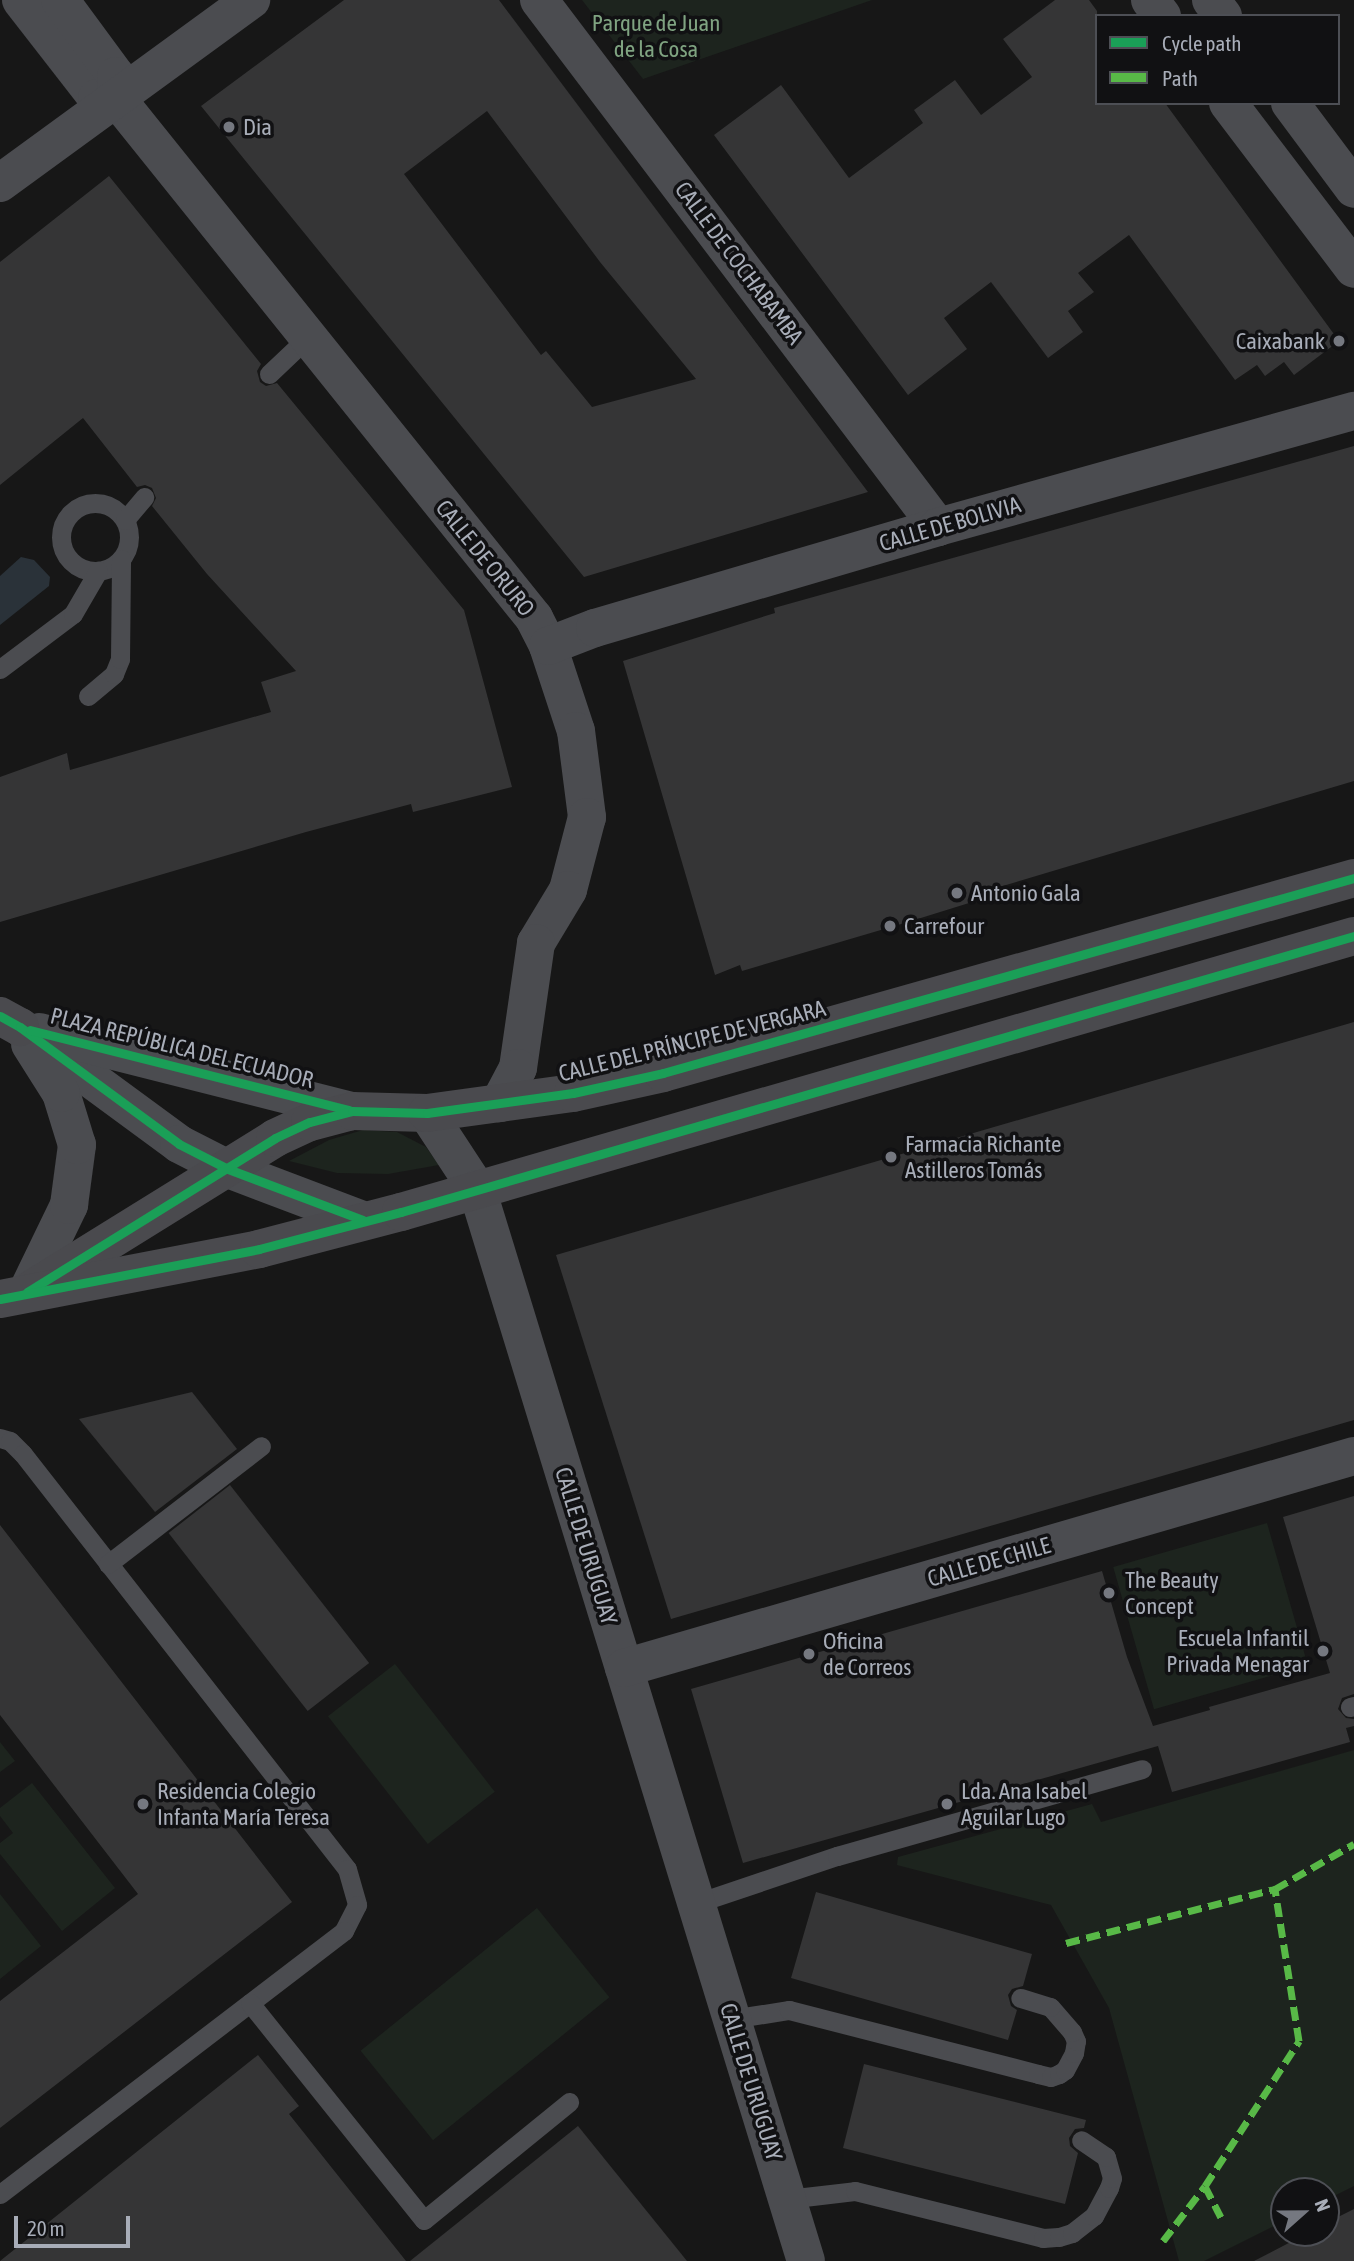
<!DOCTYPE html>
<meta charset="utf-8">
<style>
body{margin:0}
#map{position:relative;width:1354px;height:2261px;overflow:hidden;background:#171717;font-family:"Asap Condensed",sans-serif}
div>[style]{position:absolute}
.green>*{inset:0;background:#1d241e;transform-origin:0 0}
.water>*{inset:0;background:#2a3239}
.building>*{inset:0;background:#353536;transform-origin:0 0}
.lane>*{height:19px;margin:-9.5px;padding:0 9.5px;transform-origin:9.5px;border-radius:9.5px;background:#4b4c50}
.lane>.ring{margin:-9.5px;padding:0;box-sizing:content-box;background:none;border:19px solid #4b4c50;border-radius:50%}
.street>*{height:38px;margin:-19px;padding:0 19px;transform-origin:19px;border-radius:19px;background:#4b4c50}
.secondary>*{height:38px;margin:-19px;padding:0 19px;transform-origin:19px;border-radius:19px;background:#4a4a4e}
.quiet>*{height:7px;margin-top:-3.5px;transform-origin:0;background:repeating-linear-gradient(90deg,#58b947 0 14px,transparent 0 21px)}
.cycleway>*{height:9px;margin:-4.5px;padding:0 4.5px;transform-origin:4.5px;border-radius:4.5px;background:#1a9f57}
.dots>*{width:19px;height:19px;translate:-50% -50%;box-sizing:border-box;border:4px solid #111113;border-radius:50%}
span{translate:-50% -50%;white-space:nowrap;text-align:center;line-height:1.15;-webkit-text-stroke:7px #111113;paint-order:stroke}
.park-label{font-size:23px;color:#7fa381}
.poi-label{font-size:23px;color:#a8adb8}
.left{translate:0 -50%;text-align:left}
.right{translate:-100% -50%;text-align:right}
.street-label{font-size:23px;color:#a8adb8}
.legend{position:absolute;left:1095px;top:14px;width:245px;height:91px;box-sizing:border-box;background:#111113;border:2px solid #4d4f55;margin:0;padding:9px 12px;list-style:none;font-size:21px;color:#a8adb8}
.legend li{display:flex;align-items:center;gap:14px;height:35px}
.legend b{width:35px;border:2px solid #4d4f55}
.north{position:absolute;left:1270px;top:2177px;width:70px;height:70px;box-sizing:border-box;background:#111113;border:2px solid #4d4f55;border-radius:50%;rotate:69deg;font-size:19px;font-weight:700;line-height:28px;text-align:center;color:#a8adb8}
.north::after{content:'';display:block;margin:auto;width:24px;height:32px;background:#757880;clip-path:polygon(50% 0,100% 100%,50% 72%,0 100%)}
.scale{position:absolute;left:14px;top:2216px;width:116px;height:32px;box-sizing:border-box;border:4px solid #a8adb8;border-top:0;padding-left:9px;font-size:21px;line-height:24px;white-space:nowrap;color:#a8adb8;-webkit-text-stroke:5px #111113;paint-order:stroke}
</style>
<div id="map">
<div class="green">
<i style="clip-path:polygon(582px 0,872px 0,643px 79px)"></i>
<i style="clip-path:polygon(363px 1130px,397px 1132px,426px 1147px,439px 1165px,388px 1174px,337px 1173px,289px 1161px,329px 1140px)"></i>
<i style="left:1267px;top:1523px;width:148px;height:160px;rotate:74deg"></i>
<i style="left:395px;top:1664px;width:162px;height:85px;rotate:52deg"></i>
<i style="clip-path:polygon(0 1742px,15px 1761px,0 1772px)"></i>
<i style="clip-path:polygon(1354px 1750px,1354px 2186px,1326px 2200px,1326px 2191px,1284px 2191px,1284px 2221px,1204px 2261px,1179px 2261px,1109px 2008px,1051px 1905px,897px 1865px,898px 1857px,1092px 1804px,1101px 1822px)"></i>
<i style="clip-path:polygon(32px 1783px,115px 1888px,62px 1931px,0 1854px,0 1843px,13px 1833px,0 1816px,0 1808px)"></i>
<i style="clip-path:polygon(0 1894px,41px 1946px,0 1979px)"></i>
<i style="left:537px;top:1908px;width:115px;height:227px;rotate:51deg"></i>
</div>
<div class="water">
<i style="clip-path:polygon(21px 557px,34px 560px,50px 577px,49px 586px,0 625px,0 576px)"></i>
</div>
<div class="building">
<i style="clip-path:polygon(evenodd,344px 0,499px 0,868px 492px,584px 577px,201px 106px,344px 0,487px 111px,600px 262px,696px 379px,592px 407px,546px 351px,541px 355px,404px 174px,487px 111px)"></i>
<i style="clip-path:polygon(1055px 0,1089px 0,1097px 11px,1097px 103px,1165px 103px,1339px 341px,1294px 375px,1284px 362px,1265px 376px,1257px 365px,1235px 380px,1129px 235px,1078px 273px,1094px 292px,1068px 311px,1083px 332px,1048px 358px,991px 282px,944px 318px,967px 349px,908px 395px,714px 135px,781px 85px,849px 178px,923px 123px,914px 110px,955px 80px,981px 115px,1032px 77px,1003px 39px)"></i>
<i style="clip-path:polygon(109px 176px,261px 364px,257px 371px,260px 382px,266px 386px,277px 383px,464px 610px,512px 787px,413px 812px,411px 804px,306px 832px,0 922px,0 777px,67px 753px,70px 770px,271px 712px,261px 682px,296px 671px,207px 574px,152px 506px,156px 498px,152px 488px,145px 485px,137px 487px,83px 418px,0 485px,0 262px)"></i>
<i style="clip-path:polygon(1354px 446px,1354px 781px,996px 888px,998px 894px,908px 922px,742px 971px,740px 965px,715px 975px,623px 661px,775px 613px,774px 608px)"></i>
<i style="clip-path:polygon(1354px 1022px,1354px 1420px,671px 1619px,556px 1255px)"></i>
<i style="clip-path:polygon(192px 1392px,237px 1449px,155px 1512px,79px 1419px)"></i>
<i style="left:230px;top:1485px;width:226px;height:78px;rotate:52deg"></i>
<i style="clip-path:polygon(1354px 1496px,1354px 1694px,1342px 1698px,1338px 1709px,1346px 1718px,1354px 1719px,1354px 1726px,1346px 1728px,1350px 1742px,1172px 1792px,1158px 1746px,743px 1863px,691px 1689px,1102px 1571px,1127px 1657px,1153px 1726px,1210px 1710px,1209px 1707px,1330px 1673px,1283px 1517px)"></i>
<i style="clip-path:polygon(0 1525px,292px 1902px,0 2128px,0 2001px,138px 1894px,0 1715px)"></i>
<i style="clip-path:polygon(816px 1892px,1032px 1954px,1023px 1986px,1012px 1989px,1008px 1995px,1011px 2006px,1017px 2010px,1008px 2040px,791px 1978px)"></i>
<i style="clip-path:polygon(258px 2055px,299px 2106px,289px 2114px,406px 2261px,0 2261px)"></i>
<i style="clip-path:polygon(864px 2064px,1086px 2120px,1084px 2128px,1075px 2129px,1069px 2138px,1070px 2146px,1078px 2153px,1065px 2204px,843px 2148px)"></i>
<i style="clip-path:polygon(578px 2126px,687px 2261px,410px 2261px)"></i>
<i style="clip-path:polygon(1354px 2209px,1354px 2261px,1254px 2261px,1308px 2233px,1326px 2233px,1326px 2223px)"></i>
</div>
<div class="lane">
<i style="left:269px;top:374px;width:54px;rotate:-43.5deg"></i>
<i class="ring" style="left:61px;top:503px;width:49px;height:49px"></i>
<i style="left:125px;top:520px;width:30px;rotate:-50deg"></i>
<i style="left:0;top:669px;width:91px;rotate:-37deg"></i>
<i style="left:73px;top:614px;width:50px;rotate:-59.8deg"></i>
<i style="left:88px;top:696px;width:34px;rotate:-40deg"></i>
<i style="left:114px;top:674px;width:16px;rotate:-68deg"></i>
<i style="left:120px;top:659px;width:100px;rotate:-89.4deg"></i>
<i style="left:0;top:1438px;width:10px;rotate:17deg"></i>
<i style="left:10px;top:1441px;width:18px;rotate:45deg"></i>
<i style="left:23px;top:1454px;width:526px;rotate:52.02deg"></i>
<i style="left:347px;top:1869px;width:37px;rotate:74deg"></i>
<i style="left:357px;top:1905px;width:29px;rotate:117deg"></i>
<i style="left:344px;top:1931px;width:433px;rotate:142.6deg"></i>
<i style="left:108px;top:1564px;width:193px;rotate:-37.6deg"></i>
<i style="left:1350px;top:1707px;width:4px;rotate:-14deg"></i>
<i style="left:697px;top:1903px;width:148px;rotate:-18.6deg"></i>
<i style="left:837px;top:1856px;width:317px;rotate:-15.9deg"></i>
<i style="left:250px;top:2003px;width:278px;rotate:51.3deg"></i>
<i style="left:424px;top:2220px;width:187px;rotate:-39.1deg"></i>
<i style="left:731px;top:2019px;width:59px;rotate:-8.8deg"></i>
<i style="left:789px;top:2010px;width:257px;rotate:14.4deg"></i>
<i style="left:1038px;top:2074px;width:13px;rotate:13deg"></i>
<i style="left:1051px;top:2077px;width:9px;rotate:-21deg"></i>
<i style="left:1059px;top:2074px;width:7px;rotate:-34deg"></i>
<i style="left:1065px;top:2070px;width:19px;rotate:-62deg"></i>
<i style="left:1074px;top:2053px;width:12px;rotate:-81deg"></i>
<i style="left:1076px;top:2041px;width:10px;rotate:-114deg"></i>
<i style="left:1072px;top:2032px;width:33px;rotate:-131deg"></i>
<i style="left:1050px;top:2007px;width:31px;rotate:-163deg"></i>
<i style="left:787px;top:2199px;width:68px;rotate:-6.7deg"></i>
<i style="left:855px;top:2191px;width:194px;rotate:14deg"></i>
<i style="left:1043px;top:2238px;width:16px;rotate:-4deg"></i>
<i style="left:1059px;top:2237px;width:14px;rotate:-17deg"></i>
<i style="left:1072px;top:2233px;width:28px;rotate:-38deg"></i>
<i style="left:1094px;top:2216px;width:32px;rotate:-62deg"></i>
<i style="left:1109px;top:2188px;width:10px;rotate:-73deg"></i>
<i style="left:1112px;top:2178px;width:22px;rotate:-106deg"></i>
<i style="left:1106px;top:2157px;width:30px;rotate:-146deg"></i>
</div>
<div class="street">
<i style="left:21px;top:0;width:124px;rotate:52.2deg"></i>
<i style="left:97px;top:98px;width:20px;rotate:3deg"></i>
<i style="left:60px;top:0;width:94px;rotate:53.6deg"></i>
<i style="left:116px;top:76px;width:23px;rotate:88deg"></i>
<i style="left:117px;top:99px;width:666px;rotate:51.22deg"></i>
<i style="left:534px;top:618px;width:31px;rotate:63deg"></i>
<i style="left:548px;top:646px;width:89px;rotate:71.8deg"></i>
<i style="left:576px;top:731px;width:87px;rotate:82.7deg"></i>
<i style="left:587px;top:817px;width:75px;rotate:104.6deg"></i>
<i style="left:568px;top:890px;width:62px;rotate:121.1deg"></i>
<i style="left:536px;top:943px;width:126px;rotate:98.2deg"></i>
<i style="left:518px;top:1068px;width:40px;rotate:118deg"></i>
<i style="left:539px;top:0;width:661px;rotate:52.87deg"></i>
<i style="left:1150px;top:0;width:20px;rotate:53deg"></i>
<i style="left:1211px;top:0;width:20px;rotate:53deg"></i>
<i style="left:1228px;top:103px;width:208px;rotate:52.8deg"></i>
<i style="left:1290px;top:103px;width:107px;rotate:53.3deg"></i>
<i style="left:0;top:183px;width:311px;rotate:-36.1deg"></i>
<i style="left:548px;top:646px;width:50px;rotate:-21deg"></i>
<i style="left:595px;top:628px;width:358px;rotate:-16.4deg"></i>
<i style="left:938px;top:527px;width:432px;rotate:-15.6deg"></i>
<i style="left:20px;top:1027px;width:197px;rotate:36.3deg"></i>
<i style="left:179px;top:1144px;width:55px;rotate:27deg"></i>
<i style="left:228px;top:1169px;width:144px;rotate:20.7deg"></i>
<i style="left:39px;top:1032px;width:323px;rotate:14.2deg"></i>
<i style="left:427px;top:1113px;width:91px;rotate:56.7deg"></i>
<i style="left:477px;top:1189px;width:1121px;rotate:72.94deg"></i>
<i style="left:27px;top:1292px;width:97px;rotate:-64.2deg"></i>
<i style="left:69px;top:1205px;width:61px;rotate:-82.4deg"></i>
<i style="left:77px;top:1145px;width:54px;rotate:-107.1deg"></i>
<i style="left:61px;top:1093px;width:58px;rotate:-122.3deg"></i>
<i style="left:624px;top:1668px;width:760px;rotate:-16.19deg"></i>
</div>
<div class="secondary">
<i style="left:0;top:1016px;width:23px;rotate:29deg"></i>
<i style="left:27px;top:1292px;width:292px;rotate:-31.8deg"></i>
<i style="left:275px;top:1138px;width:38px;rotate:-25deg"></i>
<i style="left:310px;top:1122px;width:43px;rotate:-14.7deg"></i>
<i style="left:352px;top:1111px;width:75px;rotate:1.5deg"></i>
<i style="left:427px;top:1113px;width:147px;rotate:-7.8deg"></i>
<i style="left:573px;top:1093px;width:92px;rotate:-12.5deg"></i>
<i style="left:663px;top:1073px;width:718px;rotate:-15.76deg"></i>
<i style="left:0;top:1299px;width:264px;rotate:-10.9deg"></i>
<i style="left:259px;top:1249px;width:147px;rotate:-14.6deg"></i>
<i style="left:401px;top:1212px;width:992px;rotate:-16.15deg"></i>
</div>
<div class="quiet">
<i style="left:1066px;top:1943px;width:216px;rotate:-14.5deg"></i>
<i style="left:1205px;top:2186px;width:35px;rotate:63deg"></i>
<i style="left:1163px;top:2241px;width:69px;rotate:-52.6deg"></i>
<i style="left:1205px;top:2186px;width:173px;rotate:-57deg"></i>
<i style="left:1299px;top:2041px;width:154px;rotate:-99deg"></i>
<i style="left:1275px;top:1889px;width:91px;rotate:-29.7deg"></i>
</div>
<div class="cycleway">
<i style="left:0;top:1016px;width:23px;rotate:29deg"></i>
<i style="left:20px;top:1027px;width:197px;rotate:36.3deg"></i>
<i style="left:179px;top:1144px;width:55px;rotate:27deg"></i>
<i style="left:228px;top:1169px;width:144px;rotate:20.7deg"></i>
<i style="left:30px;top:1030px;width:329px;rotate:14.1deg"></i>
<i style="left:27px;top:1292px;width:292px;rotate:-31.8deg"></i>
<i style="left:275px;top:1138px;width:38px;rotate:-25deg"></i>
<i style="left:310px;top:1122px;width:43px;rotate:-14.7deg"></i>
<i style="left:352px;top:1111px;width:75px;rotate:1.5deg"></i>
<i style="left:427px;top:1113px;width:147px;rotate:-7.8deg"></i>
<i style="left:573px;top:1093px;width:92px;rotate:-12.5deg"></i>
<i style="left:663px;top:1073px;width:718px;rotate:-15.76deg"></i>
<i style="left:0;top:1299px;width:264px;rotate:-10.9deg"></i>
<i style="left:259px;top:1249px;width:147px;rotate:-14.6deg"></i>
<i style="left:401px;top:1212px;width:992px;rotate:-16.15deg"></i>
</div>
<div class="dots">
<i style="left:229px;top:127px;background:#757880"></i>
<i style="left:1339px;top:341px;background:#757880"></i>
<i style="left:957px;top:893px;background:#757880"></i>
<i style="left:890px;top:926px;background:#757880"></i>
<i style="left:891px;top:1157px;background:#757880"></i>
<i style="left:1109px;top:1593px;background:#757880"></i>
<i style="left:1323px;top:1651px;background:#757880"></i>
<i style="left:809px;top:1654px;background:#757880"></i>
<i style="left:143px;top:1804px;background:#757880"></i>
<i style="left:947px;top:1804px;background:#757880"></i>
</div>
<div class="park-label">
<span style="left:656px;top:36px">Parque de Juan<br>de la Cosa</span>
</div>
<div class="poi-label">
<span class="left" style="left:243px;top:127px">Dia</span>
<span class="right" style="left:1325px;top:341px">Caixabank</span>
<span class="left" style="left:971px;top:893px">Antonio Gala</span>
<span class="left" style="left:904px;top:926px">Carrefour</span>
<span class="left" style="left:905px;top:1157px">Farmacia Richante<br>Astilleros Tomás</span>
<span class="left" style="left:1125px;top:1593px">The Beauty<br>Concept</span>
<span class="right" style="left:1309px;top:1651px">Escuela Infantil<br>Privada Menagar</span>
<span class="left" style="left:823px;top:1654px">Oficina<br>de Correos</span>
<span class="left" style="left:157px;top:1804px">Residencia Colegio<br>Infanta María Teresa</span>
<span class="left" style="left:961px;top:1804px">Lda. Ana Isabel<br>Aguilar Lugo</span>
</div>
<div class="street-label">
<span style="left:739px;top:263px;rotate:53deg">CALLE DE COCHABAMBA</span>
<span style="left:950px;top:524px;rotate:-16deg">CALLE DE BOLIVIA</span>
<span style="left:485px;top:558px;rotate:51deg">CALLE DE ORURO</span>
<span style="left:692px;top:1041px;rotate:-14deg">CALLE DEL PRÍNCIPE DE VERGARA</span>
<span style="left:182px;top:1048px;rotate:14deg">PLAZA REPÚBLICA DEL ECUADOR</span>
<span style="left:586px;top:1546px;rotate:73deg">CALLE DE URUGUAY</span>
<span style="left:989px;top:1562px;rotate:-16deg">CALLE DE CHILE</span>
<span style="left:751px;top:2082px;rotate:73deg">CALLE DE URUGUAY</span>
</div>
<ul class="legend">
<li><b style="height:9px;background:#1a9f57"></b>Cycle path</li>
<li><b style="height:9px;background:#58b947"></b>Path</li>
</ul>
<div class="north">N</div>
<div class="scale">20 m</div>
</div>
